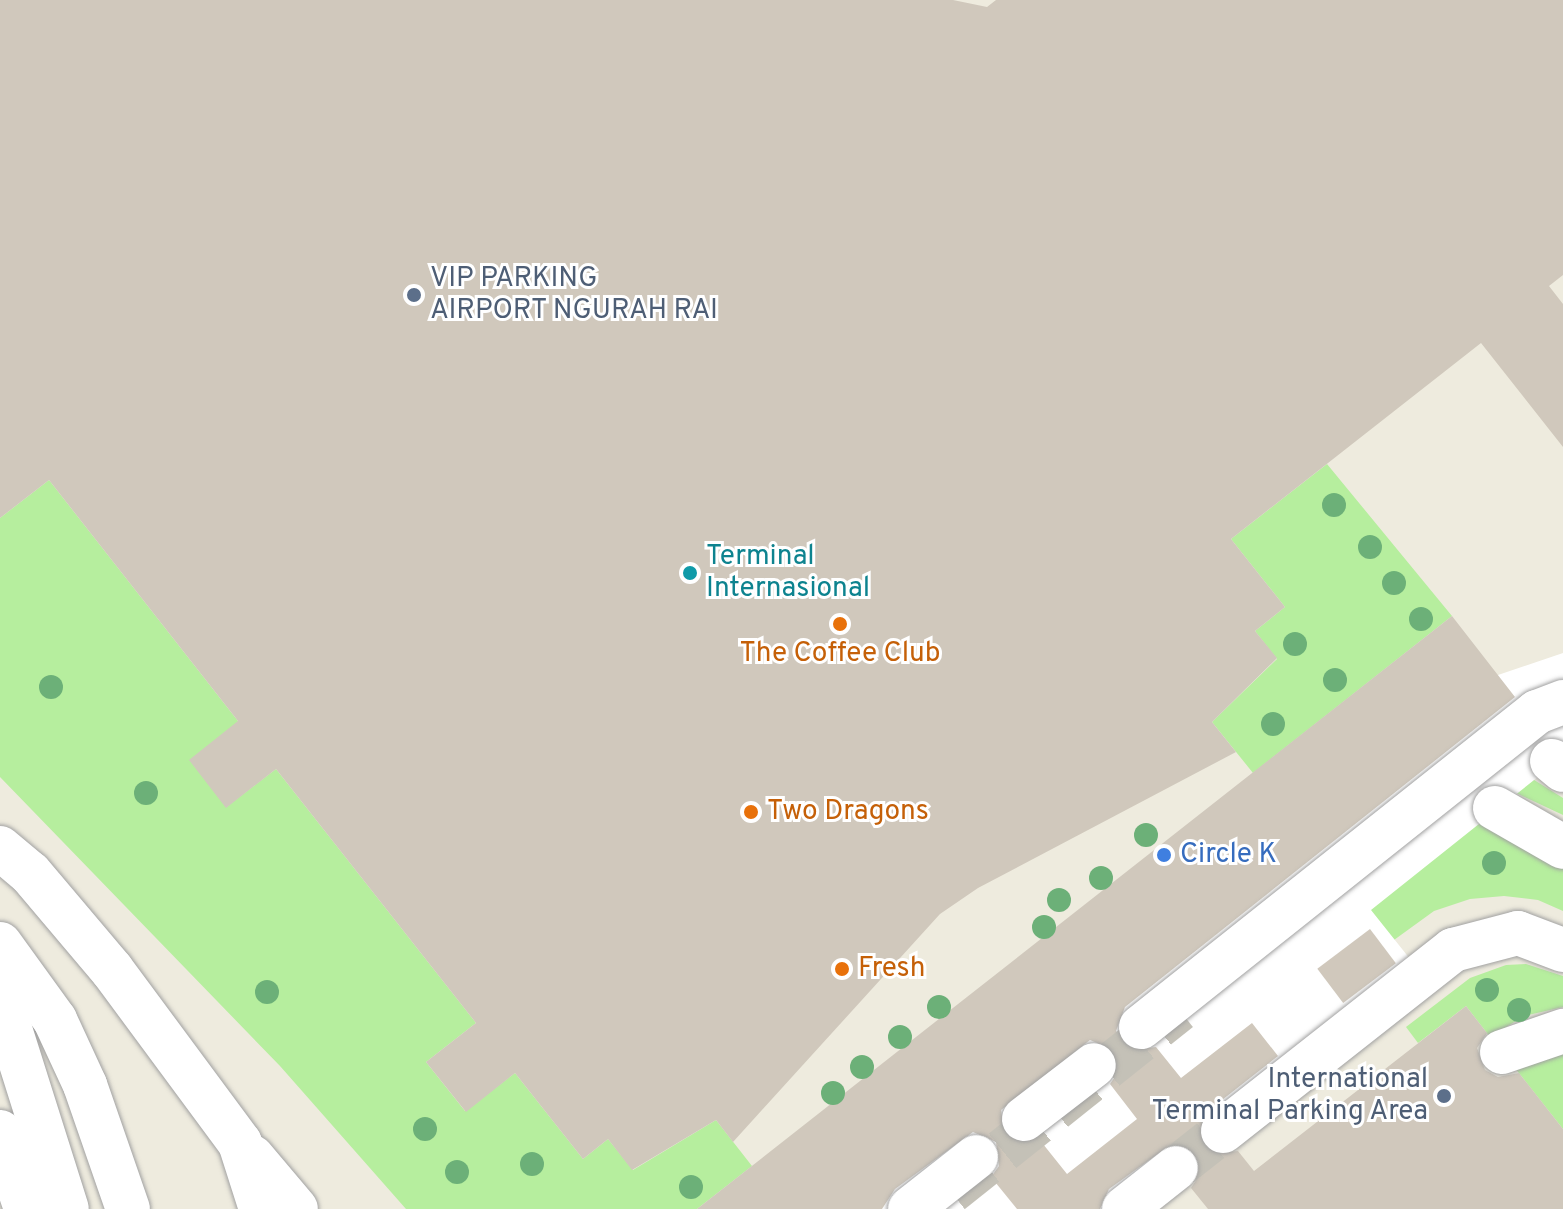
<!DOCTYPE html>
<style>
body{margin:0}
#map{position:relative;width:1563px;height:1209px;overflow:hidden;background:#eeebde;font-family:Overpass,sans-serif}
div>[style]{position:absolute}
.grass>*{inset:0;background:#b6ee9e}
.pier>*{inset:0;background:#fff}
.building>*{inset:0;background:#d0c8bc;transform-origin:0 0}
.minor-tunnel>*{height:44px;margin-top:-22px;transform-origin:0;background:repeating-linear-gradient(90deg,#c4c1b7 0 44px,transparent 0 66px)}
.roads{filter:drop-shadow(0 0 2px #a1a1a1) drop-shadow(0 0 2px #a1a1a1)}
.minor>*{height:44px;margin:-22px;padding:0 22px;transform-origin:22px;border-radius:22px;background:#fff}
.bridges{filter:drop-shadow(0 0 2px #a1a1a1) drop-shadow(0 0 2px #a1a1a1)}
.minor-bridge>*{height:44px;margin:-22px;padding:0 22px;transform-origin:22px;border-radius:22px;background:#fff}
.trees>*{width:24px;height:24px;margin:-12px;border-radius:50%;background:#6cb078}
.dots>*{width:22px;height:22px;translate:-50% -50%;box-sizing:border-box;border:4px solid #fff;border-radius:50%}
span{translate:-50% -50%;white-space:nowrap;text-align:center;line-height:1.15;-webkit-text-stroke:6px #fff;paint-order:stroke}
.service-label{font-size:28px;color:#4e5e75}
.left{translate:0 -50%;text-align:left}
.right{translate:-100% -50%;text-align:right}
.culture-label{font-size:28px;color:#0d838f}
.food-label{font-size:28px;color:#c56008}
.shop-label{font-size:28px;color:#366cbe}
</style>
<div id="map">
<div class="grass">
<i style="clip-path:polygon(1327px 464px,1452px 616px,1253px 773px,1212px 722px,1277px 659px,1255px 631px,1285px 607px,1231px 539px)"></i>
<i style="clip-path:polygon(49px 480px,238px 721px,226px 807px,276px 769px,476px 1023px,426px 1062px,465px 1111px,515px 1073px,583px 1159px,608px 1139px,633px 1170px,716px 1120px,752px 1166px,697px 1209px,406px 1209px,280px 1066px,0 777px,0 518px)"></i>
<i style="clip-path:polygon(1531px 778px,1563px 798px,1563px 815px,1514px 792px)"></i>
<i style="clip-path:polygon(1479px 820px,1563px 866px,1563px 911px,1538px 900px,1504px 896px,1470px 899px,1434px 911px,1394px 940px,1370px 910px)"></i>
<i style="clip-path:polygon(1526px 964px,1563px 976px,1563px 1007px,1524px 1016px,1490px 1037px,1466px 1006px,1418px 1043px,1406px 1027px,1470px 978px,1506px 965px)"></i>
<i style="clip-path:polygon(1563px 1043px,1563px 1129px,1511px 1063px)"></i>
</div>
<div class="pier">
<i style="clip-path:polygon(1563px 653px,1563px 757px,1371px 910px,1414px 964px,1105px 1209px,827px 1209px,1498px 675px)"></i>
</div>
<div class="building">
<i style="clip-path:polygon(0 0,953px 0,987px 7px,996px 0,1563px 0,1563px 275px,1549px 286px,1563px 304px,1563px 447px,1481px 343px,1231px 539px,1285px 607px,1255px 631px,1277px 658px,1212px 722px,1236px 752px,978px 888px,940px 914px,733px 1142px,716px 1120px,632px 1170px,608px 1139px,583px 1159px,515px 1073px,466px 1112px,426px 1062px,476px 1023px,276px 769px,226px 808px,189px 760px,238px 721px,49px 480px,0 518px)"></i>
<i style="clip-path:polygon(evenodd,1452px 616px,1515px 697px,1125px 1007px,1116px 1031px,1133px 1050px,1156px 1047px,1181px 1078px,1252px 1023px,1278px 1056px,1208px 1111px,1198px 1134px,1213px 1154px,1238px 1151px,1254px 1171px,1466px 1006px,1487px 1033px,1477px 1048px,1485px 1070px,1498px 1077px,1519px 1073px,1563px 1129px,1563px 1209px,1208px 1209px,1191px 1188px,1199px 1176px,1196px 1153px,1173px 1143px,1109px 1189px,1100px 1209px,1017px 1209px,991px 1177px,999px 1166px,996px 1142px,973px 1132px,895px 1189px,882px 1209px,697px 1209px,1452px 616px,1090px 1040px,1114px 1050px,1117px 1074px,1110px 1084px,1137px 1119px,1067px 1174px,1039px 1139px,1027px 1144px,1005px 1135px,1001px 1110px,1090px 1040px)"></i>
<i style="left:1370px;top:929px;width:43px;height:66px;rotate:53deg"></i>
</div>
<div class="minor-tunnel">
<i style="left:1176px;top:1168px;width:60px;rotate:-38.2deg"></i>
<i style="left:951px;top:1192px;width:292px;rotate:-38.6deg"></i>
</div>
<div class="roads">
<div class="minor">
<i style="left:1552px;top:761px;width:14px;rotate:39deg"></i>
<i style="left:1495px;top:808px;width:78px;rotate:29.8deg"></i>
<i style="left:0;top:848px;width:39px;rotate:40deg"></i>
<i style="left:30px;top:873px;width:127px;rotate:49.8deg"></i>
<i style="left:112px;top:970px;width:215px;rotate:53.5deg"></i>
<i style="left:240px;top:1143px;width:69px;rotate:72.3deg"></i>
<i style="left:0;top:944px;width:94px;rotate:54.1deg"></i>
<i style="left:55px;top:1020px;width:72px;rotate:65.2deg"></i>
<i style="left:85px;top:1085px;width:131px;rotate:70.9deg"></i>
<i style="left:0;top:997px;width:222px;rotate:72.5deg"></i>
<i style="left:1141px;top:1027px;width:506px;rotate:-38.5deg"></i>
<i style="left:1537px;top:712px;width:28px;rotate:-21deg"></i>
<i style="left:1502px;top:1052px;width:65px;rotate:-19deg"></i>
<i style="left:1223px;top:1131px;width:293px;rotate:-38.2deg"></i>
<i style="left:1453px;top:950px;width:67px;rotate:-14.7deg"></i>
<i style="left:1518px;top:933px;width:48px;rotate:20.7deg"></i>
<i style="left:0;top:1132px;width:81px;rotate:71.3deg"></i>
<i style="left:252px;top:1157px;width:68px;rotate:49.8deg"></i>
<i style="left:910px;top:1209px;width:84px;rotate:-38.2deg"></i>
<i style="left:1124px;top:1209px;width:66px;rotate:-38.3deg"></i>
</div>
</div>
<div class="bridges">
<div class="minor-bridge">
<i style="left:1024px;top:1119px;width:88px;rotate:-37.6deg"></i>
</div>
</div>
<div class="trees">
<i style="left:1334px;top:505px"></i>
<i style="left:1370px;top:547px"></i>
<i style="left:1394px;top:583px"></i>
<i style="left:1421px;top:619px"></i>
<i style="left:1295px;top:644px"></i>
<i style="left:1335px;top:680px"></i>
<i style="left:51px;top:687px"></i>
<i style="left:1273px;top:724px"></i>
<i style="left:146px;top:793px"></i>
<i style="left:1146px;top:835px"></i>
<i style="left:1494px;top:863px"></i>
<i style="left:1101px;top:878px"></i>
<i style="left:1059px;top:900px"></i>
<i style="left:1044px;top:927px"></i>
<i style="left:1487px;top:990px"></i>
<i style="left:267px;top:992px"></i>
<i style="left:939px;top:1007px"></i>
<i style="left:1519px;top:1010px"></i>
<i style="left:900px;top:1037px"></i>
<i style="left:862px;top:1067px"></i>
<i style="left:833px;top:1093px"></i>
<i style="left:425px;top:1129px"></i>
<i style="left:532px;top:1164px"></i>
<i style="left:457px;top:1172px"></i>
<i style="left:691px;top:1187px"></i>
</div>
<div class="dots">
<i style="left:414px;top:295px;background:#5c6f8a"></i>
<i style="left:690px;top:573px;background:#0f9aa8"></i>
<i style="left:840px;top:624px;background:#e8710a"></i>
<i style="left:751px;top:812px;background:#e8710a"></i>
<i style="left:1164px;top:855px;background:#3f7fe0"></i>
<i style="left:842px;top:969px;background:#e8710a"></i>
<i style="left:1444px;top:1096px;background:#5c6f8a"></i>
</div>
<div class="service-label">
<span class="left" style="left:430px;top:295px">VIP PARKING<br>AIRPORT NGURAH RAI</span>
<span class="right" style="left:1428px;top:1096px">International<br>Terminal Parking Area</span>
</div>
<div class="culture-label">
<span class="left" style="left:706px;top:573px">Terminal<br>Internasional</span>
</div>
<div class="food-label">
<span style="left:840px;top:654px">The Coffee Club</span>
<span class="left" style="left:767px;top:812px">Two Dragons</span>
<span class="left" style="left:858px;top:969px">Fresh</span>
</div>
<div class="shop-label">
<span class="left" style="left:1180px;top:855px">Circle K</span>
</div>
</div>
